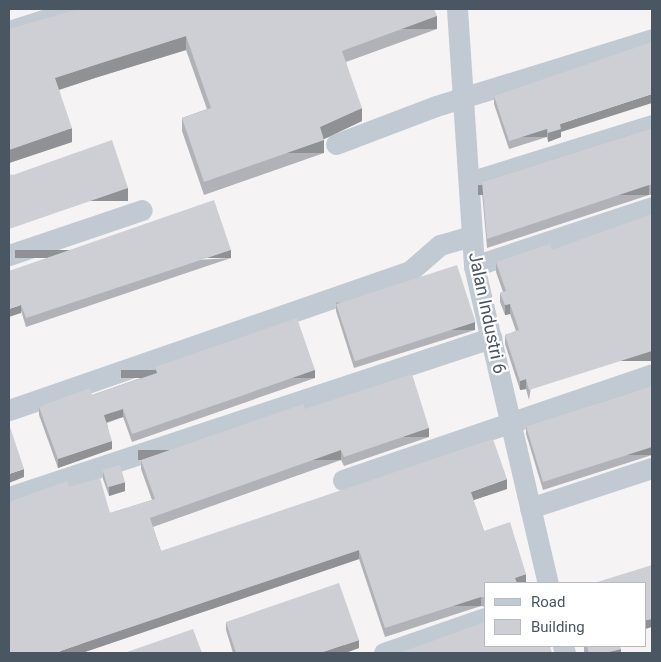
<!DOCTYPE html>
<style>
body{margin:0}
#map{position:relative;width:661px;height:662px;overflow:hidden;background:#f5f3f3;font-family:Roboto,sans-serif}
div>[style]{position:absolute}
.minor>*{height:21px;margin:-10.5px;padding:0 10.5px;transform-origin:10.5px;border-radius:10.5px;background:#c1cad2}
.wall>*{inset:0;background:#b0b2b7;transform-origin:0 0}
.shaded-wall>*{inset:0;background:#909195;transform-origin:0 0}
.building>*{inset:0;background:#cdcfd5;transform-origin:0 0}
span{translate:-50% -50%;white-space:nowrap;text-align:center;line-height:1.15;-webkit-text-stroke:4.5px #fff;paint-order:stroke}
.street-label{font-size:18px;color:#4a5661}
.frame{position:absolute;inset:0;border:10px solid #4a5661;pointer-events:none}
.legend{position:absolute;left:484px;top:582px;width:162px;height:65px;box-sizing:border-box;background:#fff;border:1px solid #b7bbc0;margin:0;padding:6px 9px;list-style:none;font-size:15px;color:#4a5661}
.legend li{display:flex;align-items:center;gap:10px;height:25px}
.legend b{width:25px;border:1px solid #b7bbc0}
</style>
<div id="map">
<div class="minor">
<i style="left:457px;top:9px;width:258px;rotate:86.2deg"></i>
<i style="left:474px;top:266px;width:326px;rotate:76.9deg"></i>
<i style="left:9px;top:31px;width:72px;rotate:-17.7deg"></i>
<i style="left:336px;top:144px;width:107px;rotate:-20.8deg"></i>
<i style="left:436px;top:106px;width:226px;rotate:-17.2deg"></i>
<i style="left:469px;top:182px;width:192px;rotate:-17.3deg"></i>
<i style="left:9px;top:255px;width:140px;rotate:-18.7deg"></i>
<i style="left:474px;top:266px;width:188px;rotate:-18.3deg"></i>
<i style="left:9px;top:410px;width:424px;rotate:-19.1deg"></i>
<i style="left:410px;top:271px;width:40px;rotate:-41deg"></i>
<i style="left:440px;top:245px;width:33px;rotate:-16deg"></i>
<i style="left:343px;top:480px;width:327px;rotate:-18.9deg"></i>
<i style="left:9px;top:497px;width:508px;rotate:-18.26deg"></i>
<i style="left:530px;top:508px;width:128px;rotate:-18.2deg"></i>
<i style="left:563px;top:646px;width:7px;rotate:74deg"></i>
<i style="left:384px;top:653px;width:107px;rotate:-19.1deg"></i>
</div>
<div class="wall">
<i style="clip-path:polygon(9px 29px,437px 29px,346px 62px,362px 121px,324px 139px,324px 153px,204px 195px,182px 131px,182px 118px,207px 109px,186px 50px,98px 77px,59px 90px,72px 142px,9px 163px)"></i>
<i style="clip-path:polygon(494px 96px,561px 132px,561px 137px,548px 142px,547px 137px,509px 149px,494px 104px)"></i>
<i style="clip-path:polygon(652px 128px,652px 195px,649px 195px,487px 248px,482px 192px,482px 182px)"></i>
<i style="clip-path:polygon(552px 250px,529px 400px,526px 389px,520px 390px,505px 344px,505px 335px,516px 331px,510px 314px,505px 315px,500px 302px,500px 293px,503px 292px,496px 272px,496px 262px)"></i>
<i style="clip-path:polygon(231px 258px,26px 327px,9px 271px)"></i>
<i style="clip-path:polygon(336px 302px,475px 330px,354px 368px,336px 311px)"></i>
<i style="clip-path:polygon(155px 367px,315px 378px,132px 442px,123px 417px,107px 423px,112px 449px,58px 468px,39px 415px,39px 407px,92px 395px,155px 373px)"></i>
<i style="clip-path:polygon(652px 386px,652px 455px,543px 490px,526px 434px,526px 426px)"></i>
<i style="clip-path:polygon(305px 409px,429px 437px,344px 466px,341px 460px,153px 527px,161px 551px,507px 489px,473px 500px,484px 531px,526px 583px,485px 583px,485px 607px,481px 606px,385px 637px,359px 559px,82px 653px,69px 487px,110px 513px,152px 500px,141px 469px,141px 460px)"></i>
<i style="clip-path:polygon(103px 471px,125px 491px,109px 496px,103px 479px)"></i>
<i style="clip-path:polygon(226px 622px,359px 648px,345px 653px,233px 653px,226px 630px)"></i>
<i style="left:584px;top:646px;width:36px;height:7px"></i>
</div>
<div class="shaded-wall">
<i style="left:437px;top:16px;width:13px;height:101px;rotate:90deg"></i>
<i style="clip-path:polygon(186px 36px,186px 50px,98px 77px,55px 91px,55px 78px,98px 64px)"></i>
<i style="clip-path:polygon(652px 94px,652px 103px,561px 132px,561px 137px,548px 142px,548px 133px,560px 124px)"></i>
<i style="clip-path:polygon(362px 108px,362px 121px,320px 141px,320px 127px)"></i>
<i style="clip-path:polygon(72px 128px,72px 142px,9px 163px,9px 150px)"></i>
<i style="left:547px;top:129px;width:8px;height:40px;rotate:90deg"></i>
<i style="left:324px;top:140px;width:13px;height:127px;rotate:90deg"></i>
<i style="left:649px;top:185px;width:10px;height:171px;rotate:90deg"></i>
<i style="left:128px;top:188px;width:13px;height:126px;rotate:90deg"></i>
<i style="left:231px;top:250px;width:8px;height:216px;rotate:90deg"></i>
<i style="clip-path:polygon(510px 304px,510px 314px,505px 315px,505px 305px)"></i>
<i style="clip-path:polygon(21px 305px,21px 313px,9px 317px,9px 309px)"></i>
<i style="left:475px;top:322px;width:8px;height:127px;rotate:90deg"></i>
<i style="left:652px;top:351px;width:10px;height:129px;rotate:90deg"></i>
<i style="left:315px;top:370px;width:8px;height:194px;rotate:90deg"></i>
<i style="clip-path:polygon(526px 379px,526px 389px,520px 390px,520px 381px)"></i>
<i style="clip-path:polygon(123px 409px,123px 417px,104px 423px,104px 415px)"></i>
<i style="left:429px;top:428px;width:9px;height:90px;rotate:90deg"></i>
<i style="clip-path:polygon(112px 441px,112px 449px,58px 468px,58px 459px)"></i>
<i style="left:652px;top:447px;width:8px;height:114px;rotate:90deg"></i>
<i style="left:341px;top:450px;width:10px;height:203px;rotate:90deg"></i>
<i style="clip-path:polygon(24px 469px,24px 477px,9px 483px,9px 474px)"></i>
<i style="clip-path:polygon(507px 479px,507px 489px,471px 501px,471px 492px)"></i>
<i style="clip-path:polygon(125px 482px,125px 491px,109px 496px,109px 487px)"></i>
<i style="clip-path:polygon(359px 550px,359px 559px,82px 653px,60px 653px,60px 651px)"></i>
<i style="clip-path:polygon(526px 574px,526px 583px,515px 583px,515px 578px)"></i>
<i style="left:481px;top:597px;width:9px;height:101px;rotate:90deg"></i>
<i style="clip-path:polygon(652px 619px,652px 627px,645px 629px,645px 620px)"></i>
<i style="clip-path:polygon(359px 640px,359px 648px,345px 653px,320px 653px)"></i>
<i style="clip-path:polygon(621px 649px,621px 653px,605px 653px)"></i>
</div>
<div class="building">
<i style="clip-path:polygon(79px 9px,434px 9px,437px 16px,342px 51px,362px 108px,320px 127px,324px 140px,204px 182px,182px 118px,211px 108px,186px 36px,98px 64px,55px 78px,72px 128px,9px 150px,9px 29px)"></i>
<i style="clip-path:polygon(652px 42px,652px 94px,560px 124px,561px 129px,548px 133px,547px 129px,509px 141px,494px 96px)"></i>
<i style="clip-path:polygon(652px 128px,652px 185px,649px 185px,487px 239px,482px 182px)"></i>
<i style="clip-path:polygon(112px 140px,128px 188px,9px 229px,9px 174px,13px 175px)"></i>
<i style="clip-path:polygon(214px 200px,231px 250px,26px 318px,21px 305px,9px 309px,9px 271px)"></i>
<i style="clip-path:polygon(652px 214px,652px 351px,529px 390px,526px 379px,520px 381px,505px 335px,519px 330px,510px 304px,505px 305px,500px 293px,506px 291px,496px 262px,550px 244px,552px 250px)"></i>
<i style="left:457px;top:265px;width:60px;height:127px;rotate:72deg"></i>
<i style="clip-path:polygon(297px 318px,315px 370px,132px 434px,123px 409px,104px 415px,112px 441px,58px 459px,39px 407px,90px 388px,92px 395px,157px 373px,155px 367px)"></i>
<i style="clip-path:polygon(412px 374px,429px 428px,344px 457px,341px 450px,150px 518px,161px 551px,493px 439px,507px 479px,471px 492px,484px 531px,510px 522px,526px 574px,515px 578px,517px 583px,485px 583px,485px 597px,481px 597px,385px 628px,359px 550px,60px 651px,61px 653px,9px 653px,9px 502px,67px 481px,69px 487px,100px 478px,110px 513px,155px 499px,141px 460px,303px 404px,305px 409px)"></i>
<i style="clip-path:polygon(652px 386px,652px 447px,543px 482px,526px 426px)"></i>
<i style="clip-path:polygon(9px 424px,24px 469px,9px 474px)"></i>
<i style="left:120px;top:465px;width:18px;height:18px;rotate:74deg"></i>
<i style="clip-path:polygon(652px 565px,652px 621px,652px 619px,645px 620px,645px 583px,594px 583px)"></i>
<i style="clip-path:polygon(339px 583px,359px 640px,320px 653px,236px 653px,226px 622px)"></i>
<i style="clip-path:polygon(485px 622px,485px 646px,550px 646px,552px 653px,399px 653px)"></i>
<i style="clip-path:polygon(193px 629px,202px 653px,124px 653px)"></i>
<i style="clip-path:polygon(587px 646px,620px 646px,621px 649px,605px 653px,589px 653px)"></i>
</div>
<div class="street-label">
<span style="left:487px;top:313px;rotate:78deg">Jalan Industri 6</span>
</div>
<div class="frame"></div>
<ul class="legend">
<li><b style="height:6px;background:#c1cad2"></b>Road</li>
<li><b style="height:14px;background:#cdcfd5"></b>Building</li>
</ul>
</div>
